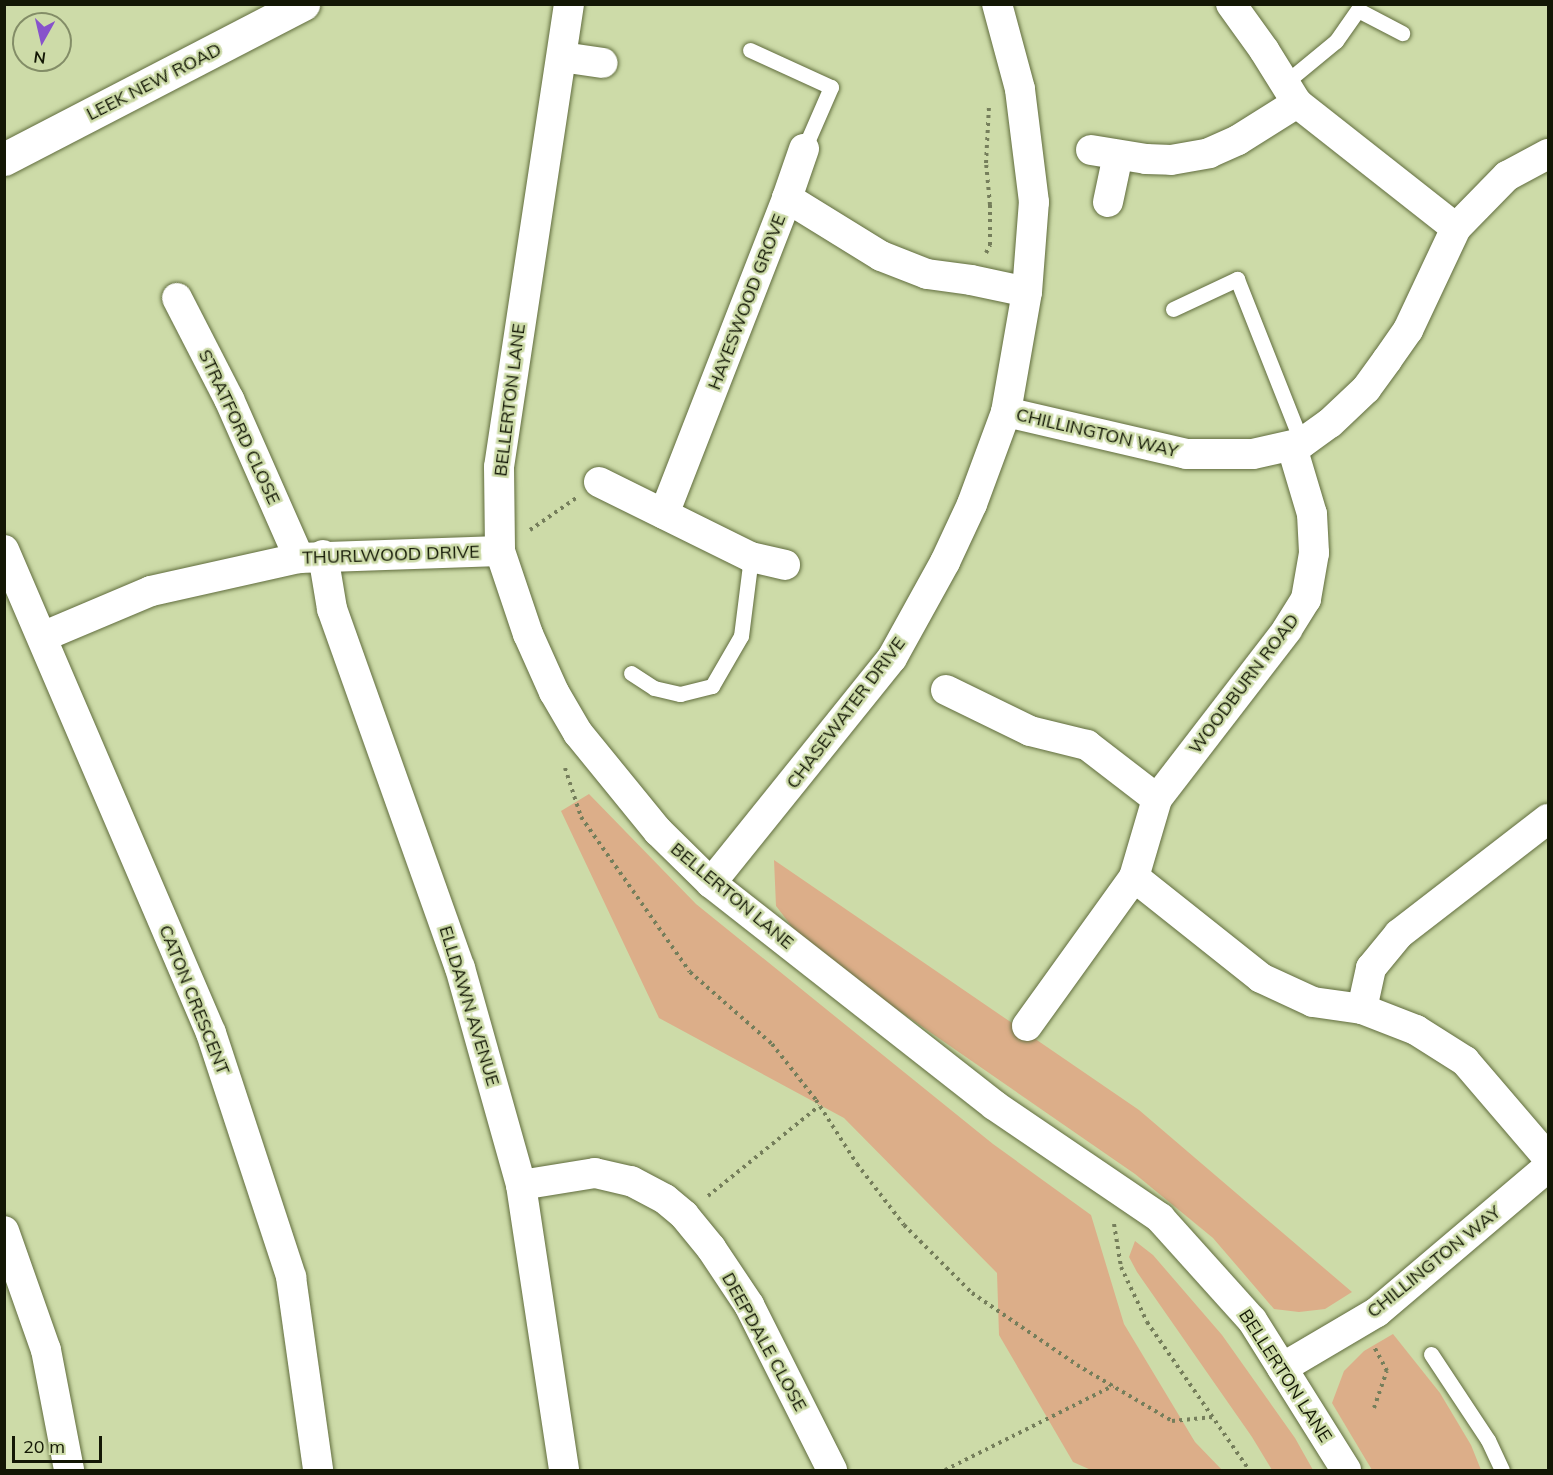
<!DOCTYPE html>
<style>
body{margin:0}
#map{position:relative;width:1553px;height:1475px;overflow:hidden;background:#cddba8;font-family:Mulish,sans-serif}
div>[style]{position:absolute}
.green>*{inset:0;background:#dcae89}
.path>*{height:4px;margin-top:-2px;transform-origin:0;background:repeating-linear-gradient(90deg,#757e5b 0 3px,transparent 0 7.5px)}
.roads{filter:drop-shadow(0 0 2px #616d3e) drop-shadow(0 0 2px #616d3e)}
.service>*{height:15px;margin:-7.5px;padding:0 7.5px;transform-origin:7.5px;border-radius:7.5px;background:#fff}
.minor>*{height:30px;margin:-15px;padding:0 15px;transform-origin:15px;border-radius:15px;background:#fff}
.trunk>*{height:33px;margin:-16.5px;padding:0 16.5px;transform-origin:16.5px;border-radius:16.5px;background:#fff}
span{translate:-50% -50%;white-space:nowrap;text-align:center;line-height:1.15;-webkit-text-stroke:5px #cddba8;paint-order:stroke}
.street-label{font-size:18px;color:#131705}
.frame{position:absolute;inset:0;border:6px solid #131705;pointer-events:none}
.north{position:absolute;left:12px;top:12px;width:60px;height:60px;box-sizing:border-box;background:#cddba8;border:2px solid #838d67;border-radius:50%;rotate:188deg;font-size:16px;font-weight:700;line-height:24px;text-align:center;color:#131705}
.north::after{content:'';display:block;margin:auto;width:21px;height:27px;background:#8753cb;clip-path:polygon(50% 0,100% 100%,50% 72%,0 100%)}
.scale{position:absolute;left:12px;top:1436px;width:90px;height:27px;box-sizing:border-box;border:3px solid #131705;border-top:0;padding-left:8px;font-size:18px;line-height:21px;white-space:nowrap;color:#131705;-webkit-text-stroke:4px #cddba8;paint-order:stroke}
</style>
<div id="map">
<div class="green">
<i style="clip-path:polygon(589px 794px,696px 904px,993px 1144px,1091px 1215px,1124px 1324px,1195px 1442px,1222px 1470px,1091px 1470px,1073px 1462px,999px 1335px,997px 1273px,844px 1118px,659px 1018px,561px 811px)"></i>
<i style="clip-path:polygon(774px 860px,1139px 1110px,1352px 1292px,1325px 1309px,1299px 1312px,1274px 1309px,1213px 1238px,1135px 1174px,885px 1001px,796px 932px,776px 906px)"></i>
<i style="clip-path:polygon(1135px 1241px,1153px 1255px,1222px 1335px,1295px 1438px,1313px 1470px,1272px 1470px,1252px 1437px,1137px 1272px,1129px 1257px)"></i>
<i style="clip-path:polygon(1393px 1334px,1440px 1393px,1471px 1445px,1481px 1470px,1372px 1470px,1332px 1403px,1344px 1371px,1364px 1351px)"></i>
</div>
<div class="path">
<i style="left:986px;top:253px;width:9px;rotate:-63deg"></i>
<i style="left:990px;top:245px;width:40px;rotate:-90deg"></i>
<i style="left:990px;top:205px;width:42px;rotate:-95.4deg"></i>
<i style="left:986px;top:163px;width:57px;rotate:-87deg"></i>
<i style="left:530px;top:530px;width:56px;rotate:-34.8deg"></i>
<i style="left:565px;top:768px;width:52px;rotate:71.9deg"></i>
<i style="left:581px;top:817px;width:189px;rotate:54.9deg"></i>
<i style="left:690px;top:972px;width:109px;rotate:41.3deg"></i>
<i style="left:772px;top:1044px;width:71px;rotate:51.8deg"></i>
<i style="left:816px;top:1100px;width:76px;rotate:57.4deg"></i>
<i style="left:857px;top:1164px;width:77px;rotate:52.4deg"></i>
<i style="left:904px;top:1225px;width:96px;rotate:45deg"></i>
<i style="left:972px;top:1293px;width:127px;rotate:34.4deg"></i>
<i style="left:1077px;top:1365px;width:110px;rotate:30.5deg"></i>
<i style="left:1172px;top:1421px;width:42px;rotate:-5.4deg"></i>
<i style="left:708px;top:1196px;width:143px;rotate:-39deg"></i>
<i style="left:1114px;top:1224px;width:44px;rotate:80.8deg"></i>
<i style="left:1121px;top:1267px;width:61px;rotate:64.7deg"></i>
<i style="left:1147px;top:1322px;width:180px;rotate:55.4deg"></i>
<i style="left:1374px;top:1408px;width:39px;rotate:-71deg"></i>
<i style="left:1387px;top:1371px;width:26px;rotate:-118deg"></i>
<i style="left:945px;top:1470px;width:188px;rotate:-26.6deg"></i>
</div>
<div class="roads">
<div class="service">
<i style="left:750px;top:50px;width:89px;rotate:24.6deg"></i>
<i style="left:831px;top:87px;width:68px;rotate:113.5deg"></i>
<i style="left:1285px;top:83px;width:66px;rotate:-39.5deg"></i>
<i style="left:1336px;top:41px;width:38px;rotate:-55deg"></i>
<i style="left:1358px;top:10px;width:50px;rotate:27.6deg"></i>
<i style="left:1173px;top:309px;width:71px;rotate:-25.1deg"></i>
<i style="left:1237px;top:279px;width:176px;rotate:68.4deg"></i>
<i style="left:631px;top:673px;width:27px;rotate:33deg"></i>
<i style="left:654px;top:688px;width:27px;rotate:13deg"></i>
<i style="left:680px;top:694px;width:33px;rotate:-14deg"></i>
<i style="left:712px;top:686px;width:58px;rotate:-59.9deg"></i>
<i style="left:741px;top:636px;width:80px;rotate:-82.8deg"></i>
<i style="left:1431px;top:1354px;width:103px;rotate:56.5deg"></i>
<i style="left:1488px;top:1440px;width:33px;rotate:65deg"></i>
</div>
<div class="minor">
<i style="left:569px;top:4px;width:468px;rotate:98.6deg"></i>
<i style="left:499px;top:467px;width:84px;rotate:89.3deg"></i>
<i style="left:500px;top:551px;width:88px;rotate:71.4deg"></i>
<i style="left:528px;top:634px;width:64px;rotate:65.9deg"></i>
<i style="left:554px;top:692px;width:48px;rotate:59.7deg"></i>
<i style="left:578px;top:733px;width:127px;rotate:50.8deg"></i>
<i style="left:658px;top:831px;width:74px;rotate:44.5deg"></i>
<i style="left:711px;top:883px;width:360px;rotate:38.1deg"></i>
<i style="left:994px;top:1105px;width:201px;rotate:34.2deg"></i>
<i style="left:1160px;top:1218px;width:137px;rotate:48deg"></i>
<i style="left:1252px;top:1320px;width:177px;rotate:57.9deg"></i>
<i style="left:1231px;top:4px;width:57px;rotate:54.3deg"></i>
<i style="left:1264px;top:50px;width:62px;rotate:58.1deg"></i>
<i style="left:562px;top:57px;width:41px;rotate:8.3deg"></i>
<i style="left:1091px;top:150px;width:56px;rotate:9.3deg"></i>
<i style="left:1146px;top:159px;width:25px;rotate:2deg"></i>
<i style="left:1171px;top:160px;width:39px;rotate:-10deg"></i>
<i style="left:1209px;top:153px;width:32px;rotate:-24deg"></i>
<i style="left:1238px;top:140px;width:70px;rotate:-32.1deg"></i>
<i style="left:1297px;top:103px;width:202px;rotate:38.2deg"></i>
<i style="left:787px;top:198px;width:52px;rotate:-70.9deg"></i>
<i style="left:1108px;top:202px;width:48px;rotate:-78deg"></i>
<i style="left:177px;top:298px;width:114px;rotate:62.8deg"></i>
<i style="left:229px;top:399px;width:174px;rotate:66.2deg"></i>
<i style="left:1006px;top:412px;width:185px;rotate:13.1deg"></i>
<i style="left:1186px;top:454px;width:67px"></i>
<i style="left:1253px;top:454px;width:50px;rotate:-12.7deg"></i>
<i style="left:1302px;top:443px;width:34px;rotate:-36deg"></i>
<i style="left:1330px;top:423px;width:50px;rotate:-43.4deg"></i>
<i style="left:1366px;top:389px;width:36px;rotate:-54deg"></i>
<i style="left:1387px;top:360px;width:37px;rotate:-55deg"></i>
<i style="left:1408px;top:330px;width:113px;rotate:-64.8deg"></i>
<i style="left:1456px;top:228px;width:73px;rotate:-45.6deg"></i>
<i style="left:1507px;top:176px;width:47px;rotate:-28.2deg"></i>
<i style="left:1292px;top:447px;width:70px;rotate:73.4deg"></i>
<i style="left:1312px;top:514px;width:39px;rotate:87deg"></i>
<i style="left:1314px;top:553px;width:47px;rotate:99.9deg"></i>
<i style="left:1306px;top:599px;width:36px;rotate:122deg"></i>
<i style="left:1287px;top:630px;width:213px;rotate:127.6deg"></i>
<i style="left:1157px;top:799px;width:81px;rotate:106.4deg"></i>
<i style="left:1134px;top:877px;width:162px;rotate:38.5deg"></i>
<i style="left:1261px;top:978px;width:57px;rotate:24.8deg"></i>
<i style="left:1313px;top:1002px;width:49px;rotate:8.1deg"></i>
<i style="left:1362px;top:1009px;width:58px;rotate:21.3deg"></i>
<i style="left:1416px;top:1030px;width:58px;rotate:32.3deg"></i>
<i style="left:1465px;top:1061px;width:128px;rotate:49.4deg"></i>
<i style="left:599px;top:482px;width:169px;rotate:26.3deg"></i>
<i style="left:751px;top:557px;width:35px;rotate:13deg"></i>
<i style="left:664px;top:514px;width:339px;rotate:-68.7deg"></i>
<i style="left:787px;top:198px;width:110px;rotate:31.7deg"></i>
<i style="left:881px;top:256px;width:49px;rotate:21.4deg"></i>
<i style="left:927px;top:274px;width:44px;rotate:7.8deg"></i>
<i style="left:971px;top:280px;width:57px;rotate:12.1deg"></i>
<i style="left:4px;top:550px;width:525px;rotate:66.8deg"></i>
<i style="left:211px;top:1033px;width:257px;rotate:71.8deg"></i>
<i style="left:291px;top:1277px;width:195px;rotate:82deg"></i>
<i style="left:323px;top:555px;width:55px;rotate:80.5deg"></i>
<i style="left:332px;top:609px;width:381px;rotate:70.4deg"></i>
<i style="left:460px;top:968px;width:225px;rotate:74.3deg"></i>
<i style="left:521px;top:1185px;width:288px;rotate:81.4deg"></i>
<i style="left:42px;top:637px;width:118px;rotate:-22.9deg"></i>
<i style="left:151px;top:591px;width:152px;rotate:-12.6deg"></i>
<i style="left:299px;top:558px;width:201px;rotate:-2deg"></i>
<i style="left:946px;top:690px;width:93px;rotate:26deg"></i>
<i style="left:1030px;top:731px;width:59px;rotate:13.8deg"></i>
<i style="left:1087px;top:745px;width:88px;rotate:37.6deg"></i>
<i style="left:711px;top:883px;width:289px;rotate:-51.2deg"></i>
<i style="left:892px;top:658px;width:110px;rotate:-61.1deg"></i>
<i style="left:945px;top:562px;width:64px;rotate:-65deg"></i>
<i style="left:972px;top:504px;width:98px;rotate:-69.7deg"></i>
<i style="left:1006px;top:412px;width:122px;rotate:-80.1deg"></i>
<i style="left:1027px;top:292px;width:90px;rotate:-85.6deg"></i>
<i style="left:1034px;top:202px;width:114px;rotate:-97.1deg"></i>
<i style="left:1020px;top:89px;width:88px;rotate:-105.1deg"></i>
<i style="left:1362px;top:1009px;width:42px;rotate:-77.6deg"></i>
<i style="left:1371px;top:968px;width:44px;rotate:-50.5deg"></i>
<i style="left:1399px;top:934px;width:188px;rotate:-37.7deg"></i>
<i style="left:1027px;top:1026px;width:183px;rotate:-54.3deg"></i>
<i style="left:521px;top:1185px;width:75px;rotate:-9.2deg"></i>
<i style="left:595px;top:1173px;width:37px;rotate:13deg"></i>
<i style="left:631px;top:1181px;width:38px;rotate:28deg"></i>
<i style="left:665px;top:1199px;width:25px;rotate:40deg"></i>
<i style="left:684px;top:1215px;width:43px;rotate:50.7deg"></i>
<i style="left:711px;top:1248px;width:69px;rotate:56.3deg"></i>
<i style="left:749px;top:1305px;width:185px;rotate:63.3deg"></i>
<i style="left:4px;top:1231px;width:126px;rotate:70.6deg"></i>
<i style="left:46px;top:1350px;width:122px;rotate:79.1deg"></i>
<i style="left:1282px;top:1368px;width:110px;rotate:-30.5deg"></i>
<i style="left:1377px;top:1312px;width:224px;rotate:-40.3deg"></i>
</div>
<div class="trunk">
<i style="left:4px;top:159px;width:337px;rotate:-27.4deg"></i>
</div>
</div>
<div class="street-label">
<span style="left:154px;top:82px;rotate:-27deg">LEEK NEW ROAD</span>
<span style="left:747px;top:302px;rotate:-69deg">HAYESWOOD GROVE</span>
<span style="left:510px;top:400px;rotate:-83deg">BELLERTON LANE</span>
<span style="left:239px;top:427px;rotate:65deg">STRATFORD CLOSE</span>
<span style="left:1097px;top:433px;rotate:13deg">CHILLINGTON WAY</span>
<span style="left:391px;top:555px;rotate:-2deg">THURLWOOD DRIVE</span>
<span style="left:1244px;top:684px;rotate:-53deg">WOODBURN ROAD</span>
<span style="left:846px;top:713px;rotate:-53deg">CHASEWATER DRIVE</span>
<span style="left:732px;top:896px;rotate:40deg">BELLERTON LANE</span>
<span style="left:194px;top:1000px;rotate:68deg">CATON CRESCENT</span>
<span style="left:469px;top:1006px;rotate:73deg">ELLDAWN AVENUE</span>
<span style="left:1434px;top:1262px;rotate:-39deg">CHILLINGTON WAY</span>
<span style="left:764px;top:1342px;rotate:61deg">DEEPDALE CLOSE</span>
<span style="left:1285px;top:1376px;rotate:57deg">BELLERTON LANE</span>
</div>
<div class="frame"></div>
<div class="north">N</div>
<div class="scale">20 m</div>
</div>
